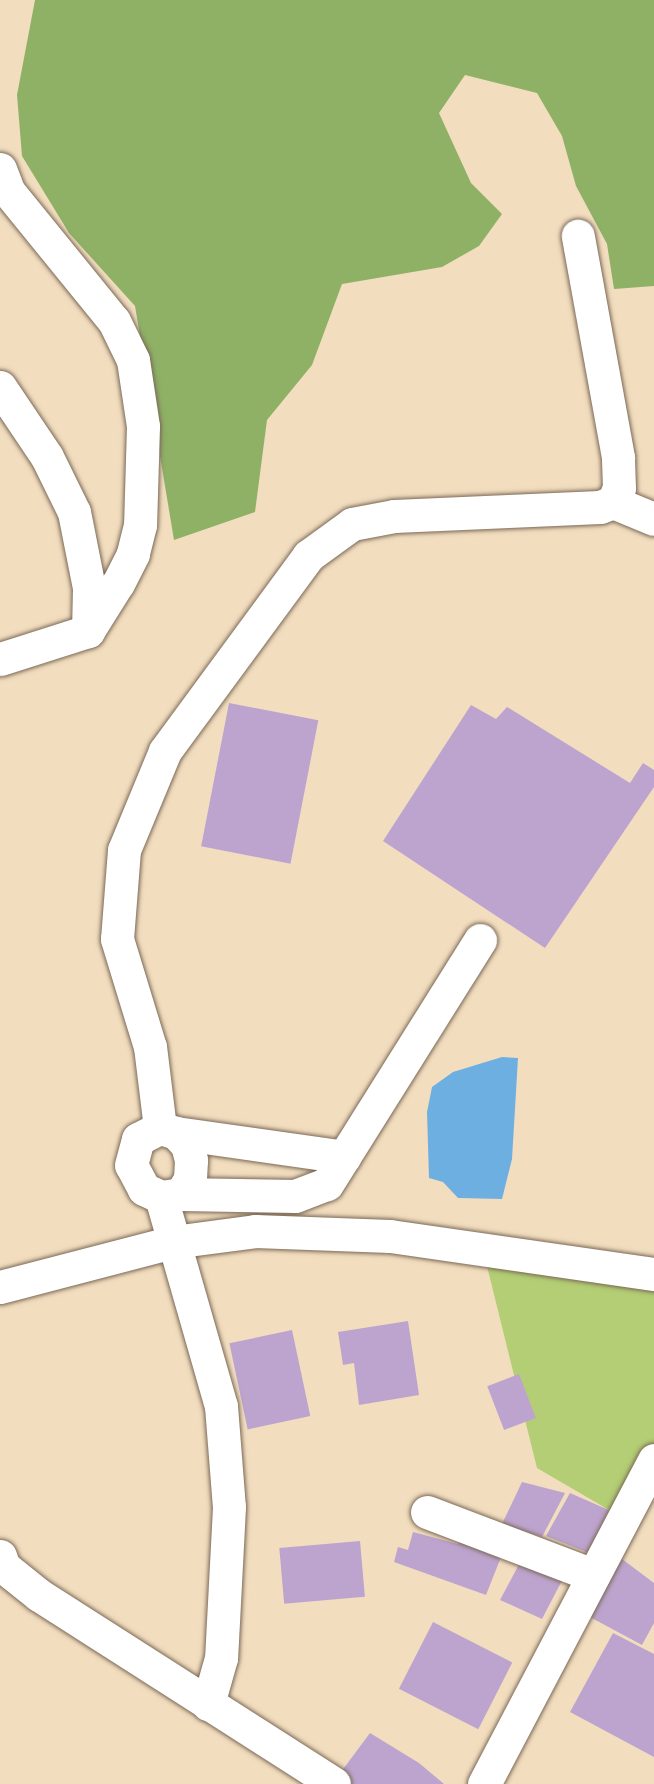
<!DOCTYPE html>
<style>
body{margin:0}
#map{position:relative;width:654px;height:1784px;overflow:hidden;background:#f2ddbf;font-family:Caveat,sans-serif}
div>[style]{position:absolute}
.green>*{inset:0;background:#b3ce74}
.forest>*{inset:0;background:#8eb166}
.water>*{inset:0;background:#6eafe2}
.building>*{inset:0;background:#bda4cf;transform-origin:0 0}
.roads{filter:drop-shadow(0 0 2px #7b6956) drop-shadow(0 0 2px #7b6956)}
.minor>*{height:33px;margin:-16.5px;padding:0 16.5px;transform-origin:16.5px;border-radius:16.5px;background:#fff}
span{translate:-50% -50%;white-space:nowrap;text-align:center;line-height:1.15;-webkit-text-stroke:5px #fff;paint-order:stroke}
</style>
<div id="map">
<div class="green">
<i style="clip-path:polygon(482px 1246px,654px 1274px,654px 1453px,621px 1517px,537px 1468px)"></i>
</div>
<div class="forest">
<i style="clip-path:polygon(35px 0,654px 0,654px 286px,614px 289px,607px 244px,576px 186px,562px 136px,537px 93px,465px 75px,439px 113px,471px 183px,502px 214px,479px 246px,442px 267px,342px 284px,312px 365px,267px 420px,255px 512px,174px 540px,135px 306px,69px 233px,22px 156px,17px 95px)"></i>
</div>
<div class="water">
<i style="clip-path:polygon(502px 1057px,518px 1058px,512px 1159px,502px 1199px,458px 1198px,443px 1182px,429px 1178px,427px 1112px,432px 1087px,453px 1072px)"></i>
</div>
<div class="building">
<i style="left:229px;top:703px;width:91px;height:146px;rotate:11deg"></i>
<i style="clip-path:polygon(471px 705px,496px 719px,507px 707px,630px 783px,643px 763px,654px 770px,654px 787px,545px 948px,383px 841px)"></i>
<i style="clip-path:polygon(408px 1321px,419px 1395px,359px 1405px,354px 1363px,343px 1365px,338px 1332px)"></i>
<i style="left:292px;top:1330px;width:88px;height:64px;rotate:78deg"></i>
<i style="left:519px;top:1374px;width:47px;height:34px;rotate:69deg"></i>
<i style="clip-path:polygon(522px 1482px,565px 1493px,542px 1537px,502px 1524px)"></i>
<i style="clip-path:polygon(570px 1493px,611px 1511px,589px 1553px,546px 1536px)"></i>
<i style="clip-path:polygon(413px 1532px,458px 1544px,460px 1538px,503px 1552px,486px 1595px,394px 1562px,398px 1547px,408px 1550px)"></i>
<i style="left:360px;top:1541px;width:56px;height:81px;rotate:85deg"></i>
<i style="clip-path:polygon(524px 1555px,568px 1569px,542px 1619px,500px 1600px)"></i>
<i style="clip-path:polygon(622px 1559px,654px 1583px,654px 1623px,642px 1645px,590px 1617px)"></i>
<i style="left:433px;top:1622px;width:89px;height:75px;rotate:27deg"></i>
<i style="clip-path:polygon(613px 1633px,654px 1654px,654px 1757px,570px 1712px)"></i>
<i style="clip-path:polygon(370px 1733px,419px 1763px,444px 1784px,342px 1784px,335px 1780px)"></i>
</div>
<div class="roads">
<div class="minor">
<i style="left:0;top:169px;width:25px;rotate:69deg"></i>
<i style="left:9px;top:192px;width:166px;rotate:50.9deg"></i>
<i style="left:114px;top:321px;width:43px;rotate:64deg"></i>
<i style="left:133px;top:360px;width:67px;rotate:81.4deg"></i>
<i style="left:143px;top:426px;width:99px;rotate:91.7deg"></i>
<i style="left:140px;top:525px;width:30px;rotate:104deg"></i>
<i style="left:133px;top:554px;width:33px;rotate:117deg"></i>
<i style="left:118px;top:583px;width:57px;rotate:122deg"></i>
<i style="left:88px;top:631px;width:92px;rotate:162.3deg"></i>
<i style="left:0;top:387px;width:84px;rotate:56.1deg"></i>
<i style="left:47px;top:457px;width:61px;rotate:63.9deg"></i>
<i style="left:74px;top:512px;width:77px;rotate:78.8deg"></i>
<i style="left:89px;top:588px;width:43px;rotate:91.3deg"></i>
<i style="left:613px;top:502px;width:44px;rotate:22.5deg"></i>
<i style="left:160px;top:1128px;width:82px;rotate:-97deg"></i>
<i style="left:150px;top:1047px;width:113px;rotate:-107deg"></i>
<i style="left:117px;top:939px;width:89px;rotate:-85.5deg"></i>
<i style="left:124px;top:850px;width:107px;rotate:-67.5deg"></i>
<i style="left:165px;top:751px;width:242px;rotate:-53.7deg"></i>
<i style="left:308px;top:556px;width:54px;rotate:-36deg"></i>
<i style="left:352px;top:524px;width:43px;rotate:-10.8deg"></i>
<i style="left:394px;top:516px;width:206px;rotate:-2.5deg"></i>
<i style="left:600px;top:507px;width:14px;rotate:-21deg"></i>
<i style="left:613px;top:502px;width:15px;rotate:-67deg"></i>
<i style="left:619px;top:488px;width:31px;rotate:-92deg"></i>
<i style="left:618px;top:457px;width:225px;rotate:-100.3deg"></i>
<i style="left:160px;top:1128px;width:17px;rotate:17deg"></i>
<i style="left:176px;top:1133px;width:16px;rotate:47deg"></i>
<i style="left:187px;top:1145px;width:16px;rotate:75deg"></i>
<i style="left:191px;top:1160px;width:19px;rotate:93deg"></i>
<i style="left:190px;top:1179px;width:17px;rotate:121deg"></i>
<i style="left:181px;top:1194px;width:20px;rotate:171deg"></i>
<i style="left:161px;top:1197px;width:19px;rotate:-155deg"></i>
<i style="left:144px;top:1189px;width:27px;rotate:-118deg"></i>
<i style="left:131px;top:1165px;width:27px;rotate:-75deg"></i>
<i style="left:138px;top:1139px;width:25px;rotate:-27deg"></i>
<i style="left:176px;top:1133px;width:170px;rotate:8.1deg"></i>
<i style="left:181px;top:1194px;width:114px;rotate:1deg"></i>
<i style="left:295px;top:1196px;width:34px;rotate:-21deg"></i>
<i style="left:327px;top:1184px;width:288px;rotate:-57.9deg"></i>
<i style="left:161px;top:1197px;width:217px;rotate:74deg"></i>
<i style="left:221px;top:1406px;width:101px;rotate:85.5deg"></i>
<i style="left:229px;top:1507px;width:151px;rotate:93deg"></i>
<i style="left:221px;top:1658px;width:48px;rotate:105.8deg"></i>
<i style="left:0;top:1287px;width:179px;rotate:-14.6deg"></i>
<i style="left:173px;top:1242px;width:83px;rotate:-7.6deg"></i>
<i style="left:255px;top:1231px;width:135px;rotate:2.1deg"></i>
<i style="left:390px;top:1236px;width:267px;rotate:8.2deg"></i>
<i style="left:427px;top:1512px;width:178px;rotate:20.8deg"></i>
<i style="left:0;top:1556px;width:12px;rotate:70deg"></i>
<i style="left:4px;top:1567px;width:45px;rotate:38.7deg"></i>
<i style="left:39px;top:1595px;width:350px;rotate:32.6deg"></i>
<i style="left:484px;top:1784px;width:366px;rotate:-62.3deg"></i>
</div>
</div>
</div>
